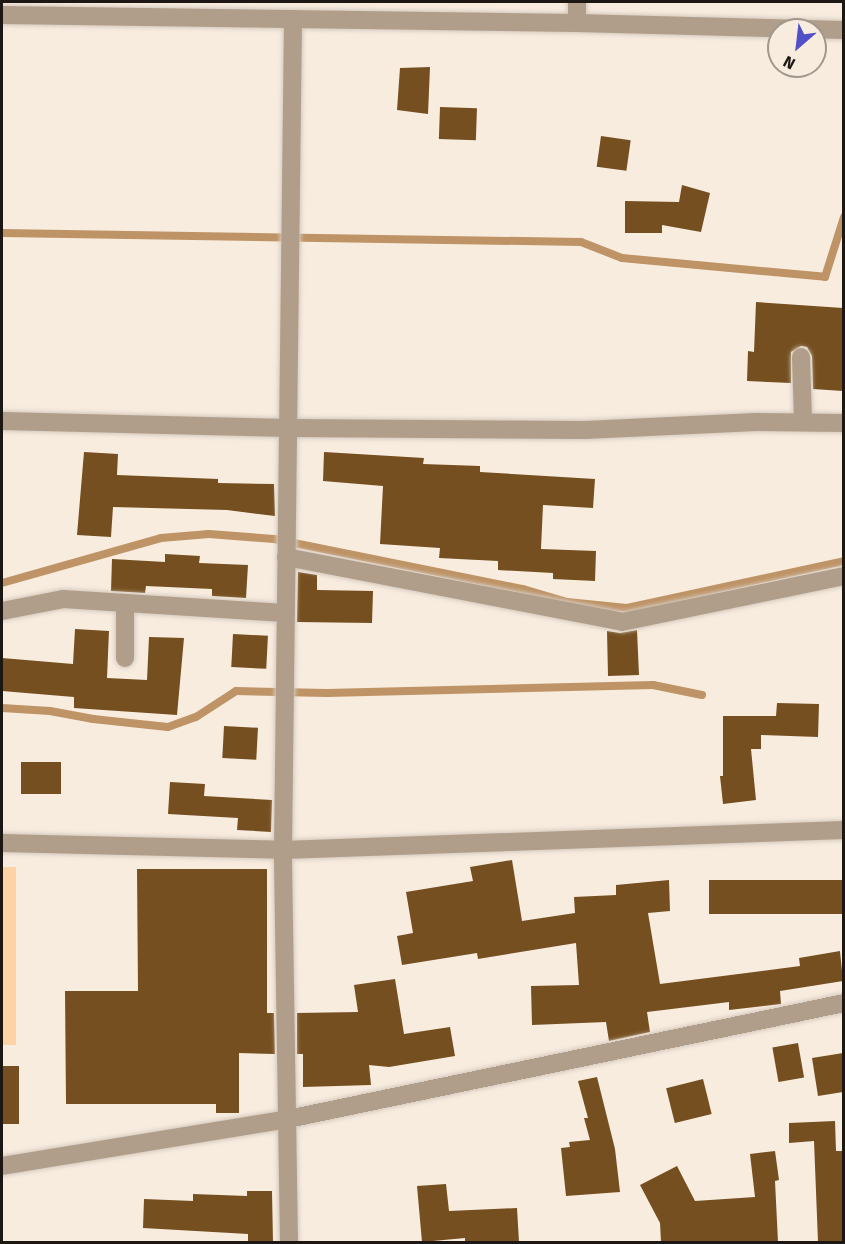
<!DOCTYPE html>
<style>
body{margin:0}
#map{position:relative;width:845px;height:1244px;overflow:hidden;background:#f8ecdf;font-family:"Fira Sans",sans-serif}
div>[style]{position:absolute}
.green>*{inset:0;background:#fdd2a5;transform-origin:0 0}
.stream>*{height:8px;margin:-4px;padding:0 4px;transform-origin:4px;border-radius:4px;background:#be9365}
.building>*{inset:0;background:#754f20;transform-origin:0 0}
.roads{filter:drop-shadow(0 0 2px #d5cabe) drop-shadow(0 0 2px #d5cabe)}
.minor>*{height:18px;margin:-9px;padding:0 9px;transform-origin:9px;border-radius:9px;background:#b19e8a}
span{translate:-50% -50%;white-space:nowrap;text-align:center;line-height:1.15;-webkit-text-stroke:6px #f8ecdf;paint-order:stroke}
.frame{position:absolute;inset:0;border:3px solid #1c1713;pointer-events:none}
.north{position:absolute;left:767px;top:18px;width:60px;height:60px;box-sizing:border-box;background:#f8ecdf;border:2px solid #a0978d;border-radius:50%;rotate:208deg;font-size:16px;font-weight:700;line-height:24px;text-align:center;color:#1c1713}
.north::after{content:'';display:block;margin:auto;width:21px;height:27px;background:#5150c7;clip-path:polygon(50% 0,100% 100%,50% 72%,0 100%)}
</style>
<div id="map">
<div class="green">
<i style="left:2px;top:867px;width:14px;height:178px"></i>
</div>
<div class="stream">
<i style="left:2px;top:233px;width:579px;rotate:0.89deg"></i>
<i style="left:581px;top:242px;width:44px;rotate:21.3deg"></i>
<i style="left:622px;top:258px;width:204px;rotate:5.3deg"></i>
<i style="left:825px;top:277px;width:63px;rotate:-72.4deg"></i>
<i style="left:2px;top:583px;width:165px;rotate:-15.8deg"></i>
<i style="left:161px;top:538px;width:48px;rotate:-4.8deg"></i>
<i style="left:209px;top:534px;width:65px;rotate:4.4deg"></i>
<i style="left:274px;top:539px;width:254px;rotate:11.4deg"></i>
<i style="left:523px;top:589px;width:46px;rotate:16.5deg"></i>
<i style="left:567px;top:602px;width:60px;rotate:5.7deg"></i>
<i style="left:627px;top:608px;width:222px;rotate:-12.2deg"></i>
<i style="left:2px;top:708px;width:48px;rotate:3.6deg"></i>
<i style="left:50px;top:711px;width:44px;rotate:10.5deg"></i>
<i style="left:93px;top:719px;width:75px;rotate:6.1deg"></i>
<i style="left:168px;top:727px;width:30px;rotate:-20deg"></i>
<i style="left:196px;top:717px;width:48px;rotate:-33deg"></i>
<i style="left:236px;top:691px;width:91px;rotate:1.3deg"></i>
<i style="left:327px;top:693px;width:326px;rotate:-1.4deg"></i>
<i style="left:653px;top:685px;width:50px;rotate:11.5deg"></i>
</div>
<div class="building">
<i style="clip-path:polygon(430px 67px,428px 114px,397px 110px,400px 68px)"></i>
<i style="left:440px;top:107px;width:37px;height:32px;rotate:2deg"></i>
<i style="left:601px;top:136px;width:30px;height:31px;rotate:8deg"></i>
<i style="clip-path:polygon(682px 185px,710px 193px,701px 232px,662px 225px,662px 233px,625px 233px,625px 201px,679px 202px)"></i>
<i style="clip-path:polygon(756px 302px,843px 308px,843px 391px,813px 389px,812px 356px,807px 347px,801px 346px,791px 352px,791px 383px,747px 381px,748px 351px,754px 352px)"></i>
<i style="clip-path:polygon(84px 452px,118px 454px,117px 475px,218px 479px,218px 483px,274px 484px,275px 516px,227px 510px,113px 507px,111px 537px,77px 535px)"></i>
<i style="clip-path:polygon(324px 452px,424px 458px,423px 464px,480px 466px,480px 472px,595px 479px,593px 508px,543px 505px,541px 549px,596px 551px,595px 581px,553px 579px,553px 573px,498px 570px,498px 561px,439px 558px,440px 548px,380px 544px,383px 486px,323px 481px)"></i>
<i style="clip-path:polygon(165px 554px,200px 556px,199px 563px,248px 565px,246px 598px,212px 596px,212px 589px,146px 586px,145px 593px,111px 591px,112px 559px,165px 562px)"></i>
<i style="clip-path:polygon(298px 572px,317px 575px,317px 590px,373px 591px,372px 623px,297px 622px)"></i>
<i style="clip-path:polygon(75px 629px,109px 631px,107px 678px,147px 680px,149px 637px,184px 638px,177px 715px,74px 708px,74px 697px,2px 691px,2px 658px,73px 664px)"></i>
<i style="clip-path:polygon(637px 630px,639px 675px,608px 676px,607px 631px,620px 633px)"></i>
<i style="left:233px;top:634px;width:35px;height:33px;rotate:3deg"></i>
<i style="clip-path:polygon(777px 703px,819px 704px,818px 737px,761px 735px,761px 749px,751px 749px,756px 800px,723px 804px,720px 776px,723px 776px,723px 716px,776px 716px)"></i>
<i style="left:224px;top:726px;width:34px;height:32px;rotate:3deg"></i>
<i style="left:61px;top:762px;width:32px;height:40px;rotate:90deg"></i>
<i style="clip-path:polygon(170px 782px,205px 784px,204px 796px,272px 800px,271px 832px,237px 830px,238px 818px,168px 814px)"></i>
<i style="clip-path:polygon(512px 860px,522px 921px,575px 913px,574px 897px,616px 895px,616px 885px,669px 880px,670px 911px,648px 913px,660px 984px,800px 966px,799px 958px,840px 951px,843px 981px,780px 991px,781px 1004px,729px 1010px,729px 1002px,647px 1012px,650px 1032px,609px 1041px,606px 1022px,532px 1025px,531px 986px,579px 985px,576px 943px,478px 959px,477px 953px,402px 965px,397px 936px,413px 933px,406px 892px,473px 881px,470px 867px)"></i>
<i style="clip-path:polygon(137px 869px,267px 869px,267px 1013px,274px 1013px,275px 1054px,239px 1053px,239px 1113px,216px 1113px,216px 1104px,66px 1104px,65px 991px,138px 991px)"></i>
<i style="left:843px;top:880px;width:34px;height:134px;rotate:90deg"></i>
<i style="clip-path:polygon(395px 979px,404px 1034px,450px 1027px,455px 1056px,389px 1067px,369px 1065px,371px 1085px,303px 1087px,303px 1054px,297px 1054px,297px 1013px,358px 1012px,354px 985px)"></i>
<i style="left:798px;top:1043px;width:35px;height:26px;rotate:80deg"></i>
<i style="clip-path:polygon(843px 1053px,843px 1092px,818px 1096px,812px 1058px)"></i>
<i style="left:2px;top:1066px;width:17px;height:58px"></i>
<i style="clip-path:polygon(597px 1077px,615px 1149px,620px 1192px,566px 1196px,561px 1148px,570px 1147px,569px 1142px,590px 1140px,584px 1118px,588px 1118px,578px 1081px)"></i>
<i style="left:703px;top:1079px;width:36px;height:38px;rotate:76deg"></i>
<i style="clip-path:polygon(835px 1121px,836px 1151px,843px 1151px,843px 1242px,818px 1242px,814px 1141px,789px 1143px,789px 1123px)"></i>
<i style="clip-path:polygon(775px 1151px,779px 1180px,775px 1181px,778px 1242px,661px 1242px,660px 1223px,640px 1185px,677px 1166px,695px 1201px,755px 1197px,750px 1154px)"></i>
<i style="clip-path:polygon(446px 1184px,449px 1211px,517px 1208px,519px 1242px,465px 1242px,465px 1238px,422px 1242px,417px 1186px)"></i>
<i style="clip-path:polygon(247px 1191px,272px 1191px,273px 1242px,248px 1242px,248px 1234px,143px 1228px,144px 1199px,193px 1201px,193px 1194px,247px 1196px)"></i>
</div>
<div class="roads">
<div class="minor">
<i style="left:2px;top:15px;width:575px;rotate:0.8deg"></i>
<i style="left:577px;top:23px;width:267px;rotate:1.5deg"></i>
<i style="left:577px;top:23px;width:21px;rotate:-90deg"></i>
<i style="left:801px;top:357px;width:65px;rotate:88.2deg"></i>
<i style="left:2px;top:421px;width:285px;rotate:1.4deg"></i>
<i style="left:287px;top:428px;width:298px;rotate:0.4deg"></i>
<i style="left:585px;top:430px;width:171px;rotate:-2.7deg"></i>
<i style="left:756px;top:422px;width:88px;rotate:0.7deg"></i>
<i style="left:286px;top:557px;width:342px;rotate:10.9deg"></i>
<i style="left:622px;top:622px;width:227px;rotate:-11.7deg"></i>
<i style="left:125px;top:603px;width:55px;rotate:90deg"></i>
<i style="left:2px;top:611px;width:62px;rotate:-11.1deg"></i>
<i style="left:63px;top:599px;width:222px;rotate:3.6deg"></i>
<i style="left:2px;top:843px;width:281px;rotate:1.4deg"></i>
<i style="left:283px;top:850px;width:561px;rotate:-2.04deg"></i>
<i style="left:2px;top:1166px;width:290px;rotate:-9.3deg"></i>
<i style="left:288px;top:1119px;width:568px;rotate:-11.78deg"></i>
<i style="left:289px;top:1242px;width:392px;rotate:-90.9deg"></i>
<i style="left:283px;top:850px;width:831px;rotate:-89.31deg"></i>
</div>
</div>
<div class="frame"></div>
<div class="north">N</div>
</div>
